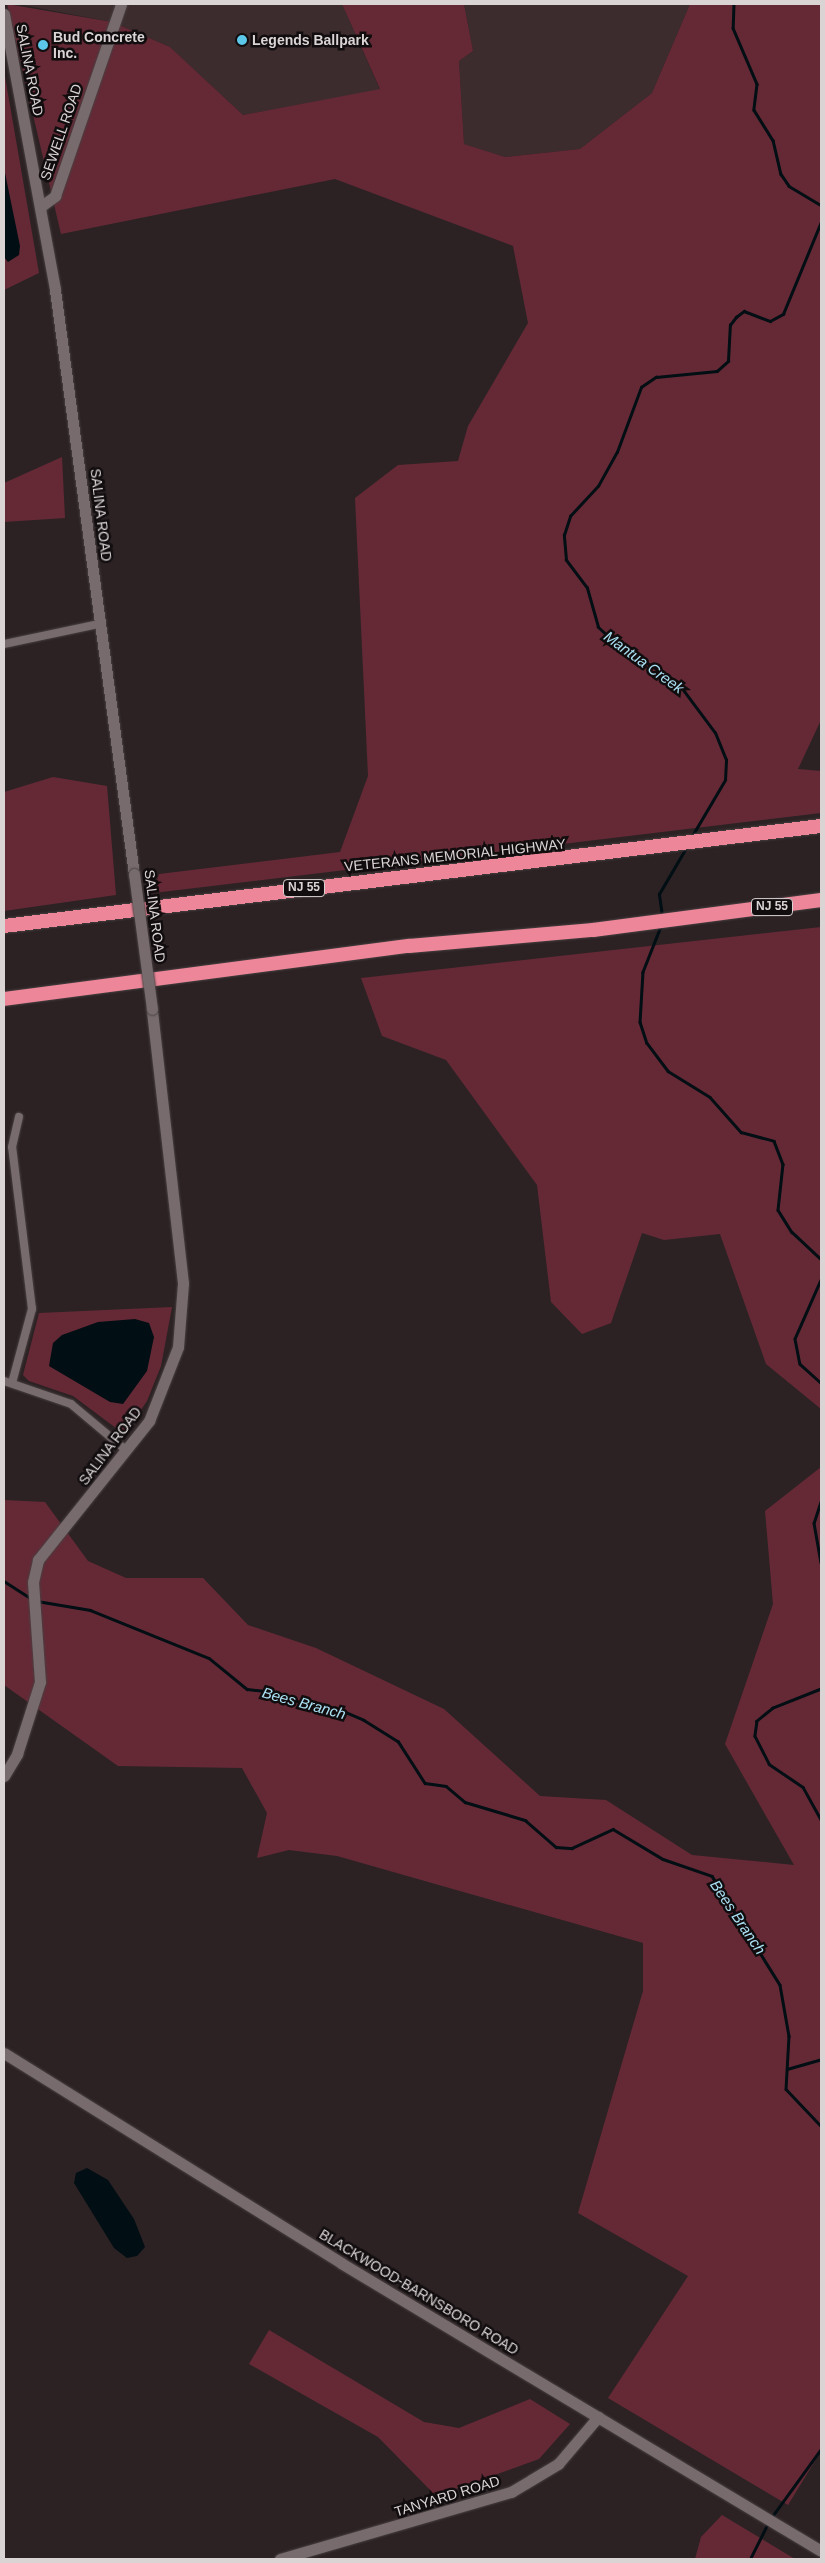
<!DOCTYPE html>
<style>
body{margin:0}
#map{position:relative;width:825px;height:2563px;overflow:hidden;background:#2c2224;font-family:Arial,sans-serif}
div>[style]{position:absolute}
.built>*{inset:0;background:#3c2c2e}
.green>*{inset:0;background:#652936}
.water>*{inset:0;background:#010e13}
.stream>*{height:2.5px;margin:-1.25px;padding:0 1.25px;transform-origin:1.25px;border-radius:1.25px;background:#010e13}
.roads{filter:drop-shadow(0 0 1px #484041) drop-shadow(0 0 1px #484041)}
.street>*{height:8px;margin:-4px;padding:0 4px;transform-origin:4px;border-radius:4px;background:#776b6d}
.secondary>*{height:11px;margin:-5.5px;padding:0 5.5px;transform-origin:5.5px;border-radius:5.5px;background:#776b6d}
.highway>*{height:14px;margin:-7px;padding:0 7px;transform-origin:7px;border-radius:7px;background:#ee8699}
.bridges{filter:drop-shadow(0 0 1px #484041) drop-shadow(0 0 1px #484041)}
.secondary-bridge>*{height:11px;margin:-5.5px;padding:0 5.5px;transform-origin:5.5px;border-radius:5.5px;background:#776b6d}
.dots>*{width:14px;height:14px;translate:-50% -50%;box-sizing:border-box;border:2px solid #110d0e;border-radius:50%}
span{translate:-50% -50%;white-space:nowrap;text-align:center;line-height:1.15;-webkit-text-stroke:5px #110d0e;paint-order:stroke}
.shield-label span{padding:1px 4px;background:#110d0e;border:1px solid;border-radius:4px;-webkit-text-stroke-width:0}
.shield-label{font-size:12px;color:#dbd4d5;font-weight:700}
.poi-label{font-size:14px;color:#dbd4d5;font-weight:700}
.left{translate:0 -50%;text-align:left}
.street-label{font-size:14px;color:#dbd4d5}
.water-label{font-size:15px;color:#abe1f4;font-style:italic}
.frame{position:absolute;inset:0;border:5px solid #dbd4d5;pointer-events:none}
</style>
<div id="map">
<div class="built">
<i style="clip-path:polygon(18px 4px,342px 4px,380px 90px,243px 115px,170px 47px,112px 22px)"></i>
<i style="clip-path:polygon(464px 4px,690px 4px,652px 93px,580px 149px,505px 157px,464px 144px,459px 61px,473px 51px)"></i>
</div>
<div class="green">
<i style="clip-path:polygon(7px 4px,112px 22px,170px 47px,243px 115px,380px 89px,342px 4px,464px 4px,473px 51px,459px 61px,464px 144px,505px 157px,580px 149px,652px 93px,690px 4px,821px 4px,821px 720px,798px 769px,821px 771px,821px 813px,153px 893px,159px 874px,340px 852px,368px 776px,355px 498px,398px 465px,458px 461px,468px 426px,528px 323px,513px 246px,335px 179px,61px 234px)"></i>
<i style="clip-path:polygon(4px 71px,39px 273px,4px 290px)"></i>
<i style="clip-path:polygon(62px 457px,65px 518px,4px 522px,4px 483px)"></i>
<i style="clip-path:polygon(53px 777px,107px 786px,116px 895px,4px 911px,4px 792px)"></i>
<i style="clip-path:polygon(821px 927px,821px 1409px,766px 1364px,720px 1234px,664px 1240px,642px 1233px,611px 1323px,582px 1334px,551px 1302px,537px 1185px,446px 1060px,382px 1036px,361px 978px)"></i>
<i style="clip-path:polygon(172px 1307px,161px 1366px,147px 1401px,124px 1434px,73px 1396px,29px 1381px,23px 1375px,39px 1313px)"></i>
<i style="clip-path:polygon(821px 1467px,821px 2451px,788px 2505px,608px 2398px,688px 2276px,578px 2213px,643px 1991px,643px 1943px,337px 1856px,289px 1850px,257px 1858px,267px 1813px,242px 1768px,118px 1766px,4px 1685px,4px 1500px,45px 1502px,88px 1561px,126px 1578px,203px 1578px,248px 1625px,316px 1648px,444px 1709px,540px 1796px,606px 1800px,692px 1855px,794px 1865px,725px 1744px,773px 1604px,765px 1511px)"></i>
<i style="clip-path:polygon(269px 2330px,424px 2422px,459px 2428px,530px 2399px,570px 2424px,539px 2459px,436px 2496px,378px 2437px,249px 2364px)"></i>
<i style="clip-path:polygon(722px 2515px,795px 2559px,695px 2559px,701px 2537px)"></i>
</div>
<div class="water">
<i style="clip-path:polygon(4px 168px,20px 246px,19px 255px,8px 262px,4px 257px)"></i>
<i style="clip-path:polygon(135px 1319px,149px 1323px,154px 1337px,147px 1371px,123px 1404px,110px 1402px,49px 1366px,53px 1343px,62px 1335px,98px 1322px)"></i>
<i style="clip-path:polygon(87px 2168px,108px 2180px,134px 2219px,145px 2247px,137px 2256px,127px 2258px,114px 2248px,74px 2183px,76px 2173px)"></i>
</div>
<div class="stream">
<i style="left:734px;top:4px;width:24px;rotate:92deg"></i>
<i style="left:733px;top:28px;width:61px;rotate:66.8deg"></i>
<i style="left:757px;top:84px;width:26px;rotate:97deg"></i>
<i style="left:754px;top:110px;width:36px;rotate:58deg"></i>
<i style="left:773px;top:140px;width:35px;rotate:77deg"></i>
<i style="left:781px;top:174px;width:14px;rotate:56deg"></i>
<i style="left:789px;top:186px;width:37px;rotate:31deg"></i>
<i style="left:692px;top:836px;width:65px;rotate:-59.5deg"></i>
<i style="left:725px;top:780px;width:20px;rotate:-87deg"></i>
<i style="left:726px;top:760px;width:29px;rotate:-112deg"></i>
<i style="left:715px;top:733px;width:64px;rotate:-126.7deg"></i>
<i style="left:677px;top:682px;width:70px;rotate:-148.3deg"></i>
<i style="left:617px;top:645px;width:26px;rotate:-137deg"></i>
<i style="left:598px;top:627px;width:41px;rotate:-105.8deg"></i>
<i style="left:587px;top:588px;width:35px;rotate:-127deg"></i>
<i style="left:566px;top:560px;width:25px;rotate:-95deg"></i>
<i style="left:564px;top:535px;width:20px;rotate:-72deg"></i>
<i style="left:570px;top:516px;width:41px;rotate:-47deg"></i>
<i style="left:598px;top:486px;width:39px;rotate:-61deg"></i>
<i style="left:617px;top:452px;width:69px;rotate:-69.7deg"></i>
<i style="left:641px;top:387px;width:18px;rotate:-34deg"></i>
<i style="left:656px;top:377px;width:61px;rotate:-5.6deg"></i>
<i style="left:717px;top:371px;width:15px;rotate:-42deg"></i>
<i style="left:728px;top:361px;width:36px;rotate:-87deg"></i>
<i style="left:730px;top:325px;width:10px;rotate:-53deg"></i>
<i style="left:736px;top:317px;width:10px;rotate:-37deg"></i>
<i style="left:744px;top:311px;width:28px;rotate:21deg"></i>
<i style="left:770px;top:321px;width:15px;rotate:-28deg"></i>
<i style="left:783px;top:314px;width:100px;rotate:-67.6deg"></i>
<i style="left:662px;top:916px;width:22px;rotate:-98deg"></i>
<i style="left:659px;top:894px;width:53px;rotate:-59.6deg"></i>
<i style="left:662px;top:924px;width:52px;rotate:111.6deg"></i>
<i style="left:643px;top:972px;width:50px;rotate:93.4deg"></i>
<i style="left:640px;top:1022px;width:22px;rotate:72deg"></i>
<i style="left:647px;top:1043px;width:35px;rotate:53deg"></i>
<i style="left:668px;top:1071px;width:49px;rotate:31.8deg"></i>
<i style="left:710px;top:1097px;width:47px;rotate:48.5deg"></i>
<i style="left:741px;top:1132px;width:34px;rotate:15deg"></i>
<i style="left:774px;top:1141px;width:25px;rotate:69deg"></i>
<i style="left:783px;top:1164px;width:46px;rotate:96.2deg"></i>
<i style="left:778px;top:1210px;width:26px;rotate:58deg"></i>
<i style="left:792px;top:1232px;width:40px;rotate:43deg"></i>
<i style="left:821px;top:1280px;width:64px;rotate:113.8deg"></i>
<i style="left:795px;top:1339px;width:25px;rotate:79deg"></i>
<i style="left:800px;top:1364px;width:28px;rotate:42deg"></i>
<i style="left:821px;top:1502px;width:22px;rotate:108deg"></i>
<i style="left:814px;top:1523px;width:40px;rotate:80deg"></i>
<i style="left:4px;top:1581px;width:31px;rotate:33deg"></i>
<i style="left:37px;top:1601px;width:54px;rotate:9.6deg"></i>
<i style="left:90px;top:1610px;width:128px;rotate:22deg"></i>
<i style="left:209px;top:1658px;width:49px;rotate:39.2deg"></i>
<i style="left:247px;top:1689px;width:30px;rotate:6deg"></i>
<i style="left:277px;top:1692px;width:36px;rotate:24deg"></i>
<i style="left:310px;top:1707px;width:26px;rotate:2deg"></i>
<i style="left:336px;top:1708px;width:30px;rotate:23deg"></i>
<i style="left:364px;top:1720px;width:40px;rotate:32deg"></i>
<i style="left:398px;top:1741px;width:50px;rotate:57.3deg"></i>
<i style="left:425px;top:1783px;width:21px;rotate:8deg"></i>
<i style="left:446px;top:1786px;width:25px;rotate:40deg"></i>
<i style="left:465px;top:1802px;width:63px;rotate:16.7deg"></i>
<i style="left:525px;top:1820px;width:41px;rotate:41.1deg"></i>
<i style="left:556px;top:1847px;width:16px;rotate:4deg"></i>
<i style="left:572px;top:1848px;width:45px;rotate:-24.9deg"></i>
<i style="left:613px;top:1829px;width:58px;rotate:31deg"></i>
<i style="left:663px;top:1859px;width:52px;rotate:19.1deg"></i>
<i style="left:712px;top:1876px;width:128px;rotate:58deg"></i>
<i style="left:780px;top:1985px;width:52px;rotate:80deg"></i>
<i style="left:789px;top:2036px;width:53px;rotate:93.2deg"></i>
<i style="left:786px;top:2089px;width:51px;rotate:46.6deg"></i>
<i style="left:821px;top:1689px;width:52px;rotate:158.4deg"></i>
<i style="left:773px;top:1708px;width:21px;rotate:141deg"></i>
<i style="left:757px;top:1721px;width:15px;rotate:98deg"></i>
<i style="left:755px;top:1736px;width:31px;rotate:63deg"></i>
<i style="left:769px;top:1764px;width:41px;rotate:34.1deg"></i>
<i style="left:803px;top:1787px;width:37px;rotate:61deg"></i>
<i style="left:787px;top:2069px;width:35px;rotate:-16deg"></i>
<i style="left:771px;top:2518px;width:85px;rotate:-54.1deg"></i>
<i style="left:750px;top:2559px;width:40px;rotate:-63.4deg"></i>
</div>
<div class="roads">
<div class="street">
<i style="left:4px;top:644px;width:97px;rotate:-11.9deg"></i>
<i style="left:4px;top:1381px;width:71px;rotate:18.9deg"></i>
<i style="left:71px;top:1404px;width:73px;rotate:40deg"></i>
<i style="left:12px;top:1383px;width:77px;rotate:-74.9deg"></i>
<i style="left:32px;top:1309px;width:163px;rotate:-97deg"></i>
<i style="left:12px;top:1147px;width:31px;rotate:-77deg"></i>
</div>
<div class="secondary">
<i style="left:4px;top:14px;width:281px;rotate:79.5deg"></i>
<i style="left:55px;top:290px;width:589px;rotate:82.3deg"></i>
<i style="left:40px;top:207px;width:19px;rotate:-36deg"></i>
<i style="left:55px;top:196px;width:203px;rotate:-71deg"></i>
<i style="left:4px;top:1776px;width:26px;rotate:-59deg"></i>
<i style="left:17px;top:1754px;width:76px;rotate:-72.3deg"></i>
<i style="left:40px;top:1682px;width:100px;rotate:-94deg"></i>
<i style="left:33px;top:1582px;width:23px;rotate:-77deg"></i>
<i style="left:38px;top:1560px;width:178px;rotate:-51.4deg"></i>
<i style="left:149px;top:1421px;width:79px;rotate:-68.6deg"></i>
<i style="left:178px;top:1347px;width:64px;rotate:-85.5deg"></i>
<i style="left:183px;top:1283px;width:276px;rotate:-96.5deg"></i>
<i style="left:4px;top:2053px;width:397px;rotate:31.9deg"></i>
<i style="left:341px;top:2263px;width:560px;rotate:30.96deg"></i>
<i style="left:280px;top:2559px;width:241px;rotate:-16.2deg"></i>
<i style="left:511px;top:2492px;width:55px;rotate:-30.8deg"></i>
<i style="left:558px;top:2464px;width:62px;rotate:-49.6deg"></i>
</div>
<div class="highway">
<i style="left:4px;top:926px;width:823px;rotate:-6.98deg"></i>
<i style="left:4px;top:999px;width:408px;rotate:-7.5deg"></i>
<i style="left:409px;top:946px;width:185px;rotate:-5deg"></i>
<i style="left:593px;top:930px;width:230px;rotate:-7.5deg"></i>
</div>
</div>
<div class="bridges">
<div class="secondary-bridge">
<i style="left:134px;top:874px;width:136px;rotate:82.4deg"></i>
</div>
</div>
<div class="dots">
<i style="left:242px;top:40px;background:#5cc7e8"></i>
<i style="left:43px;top:45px;background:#5cc7e8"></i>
</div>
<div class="shield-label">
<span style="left:304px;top:888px">NJ 55</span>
<span style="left:772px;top:907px">NJ 55</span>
</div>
<div class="poi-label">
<span class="left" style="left:53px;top:45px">Bud Concrete<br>Inc.</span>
<span class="left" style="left:252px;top:40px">Legends Ballpark</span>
</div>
<div class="street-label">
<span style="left:30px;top:70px;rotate:79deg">SALINA ROAD</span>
<span style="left:61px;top:132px;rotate:-71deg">SEWELL ROAD</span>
<span style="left:101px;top:515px;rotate:83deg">SALINA ROAD</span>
<span style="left:455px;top:855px;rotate:-6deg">VETERANS MEMORIAL HIGHWAY</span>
<span style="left:155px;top:916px;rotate:83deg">SALINA ROAD</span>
<span style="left:110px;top:1446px;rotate:-53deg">SALINA ROAD</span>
<span style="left:419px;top:2292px;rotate:31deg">BLACKWOOD-BARNSBORO ROAD</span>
<span style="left:447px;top:2496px;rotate:-17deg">TANYARD ROAD</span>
</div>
<div class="water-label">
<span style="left:644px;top:662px;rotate:36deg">Mantua Creek</span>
<span style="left:304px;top:1703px;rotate:15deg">Bees Branch</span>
<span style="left:738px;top:1917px;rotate:56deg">Bees Branch</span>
</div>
<div class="frame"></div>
</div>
